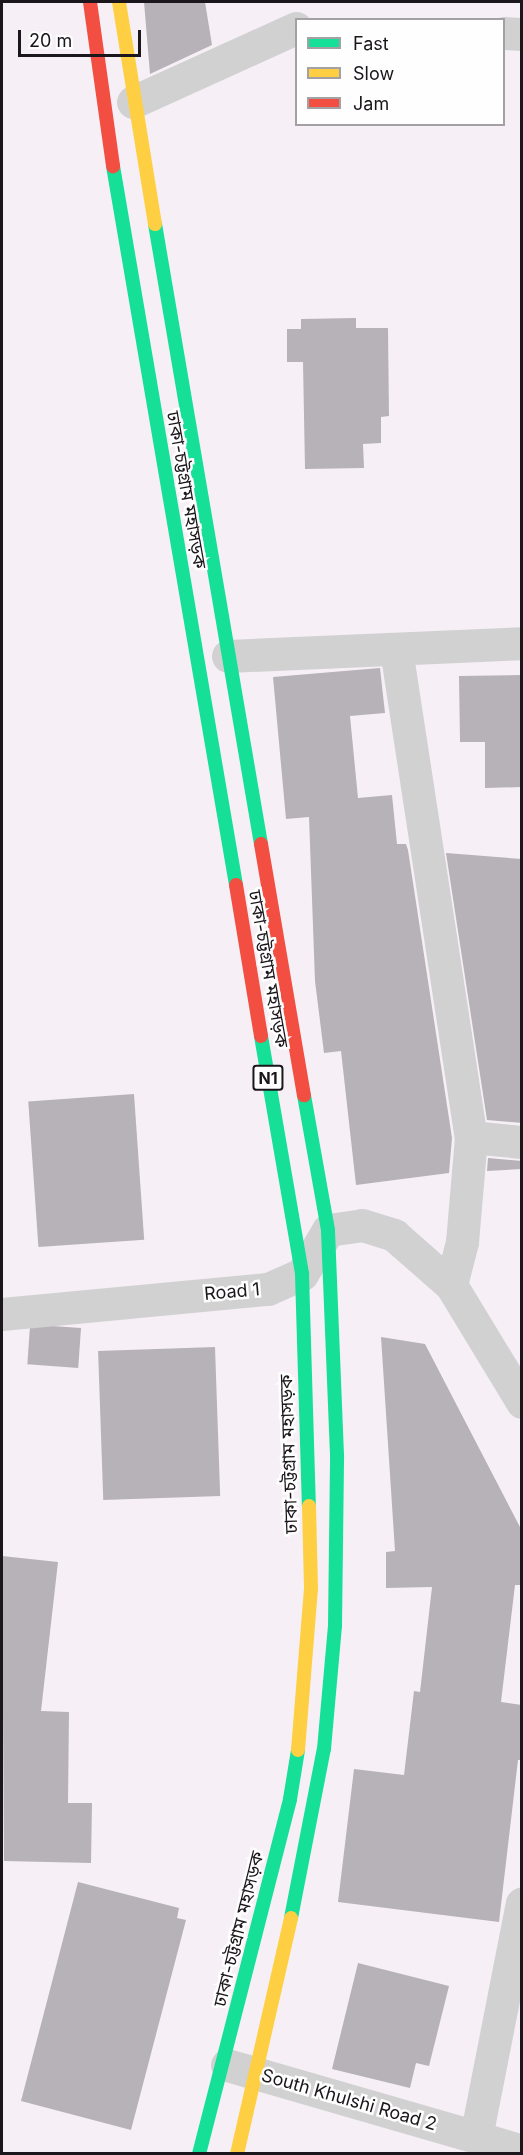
<!DOCTYPE html>
<meta charset="utf-8">
<style>
body{margin:0}
#map{position:relative;width:523px;height:2155px;overflow:hidden;background:#f6f0f6;font-family:Inter,"Noto Sans Bengali",sans-serif}
div>[style]{position:absolute}
.building>*{inset:0;background:#b7b2b7;transform-origin:0 0}
.street>*{height:33px;margin:-16.5px;padding:0 16.5px;transform-origin:16.5px;border-radius:16.5px;background:#d2d1d2}
.fast>*{height:14px;margin:-7px;padding:0 7px;transform-origin:7px;border-radius:7px;background:#16e098}
.slow>*{height:14px;margin:-7px;padding:0 7px;transform-origin:7px;border-radius:7px;background:#ffcf43}
.jam>*{height:14px;margin:-7px;padding:0 7px;transform-origin:7px;border-radius:7px;background:#f24e42}
span{translate:-50% -50%;white-space:nowrap;text-align:center;line-height:1.15;-webkit-text-stroke:5px #fefefe;paint-order:stroke}
.shield-label span{padding:2px 4px;background:#fefefe;border:2px solid;border-radius:4px;-webkit-text-stroke-width:0}
.shield-label{font-size:16px;color:#1a161b;font-weight:700}
.street-label{font-size:18px;color:#1a161b}
.frame{position:absolute;inset:0;border:3px solid #1a161b;pointer-events:none}
.legend{position:absolute;left:295px;top:18px;width:210px;height:108px;box-sizing:border-box;background:#fefefe;border:2px solid #a3a1a3;margin:0;padding:8px 10px;list-style:none;font-size:18px;color:#1a161b}
.legend li{display:flex;align-items:center;gap:12px;height:30px}
.legend b{width:30px;border:2px solid #a3a1a3}
.scale{position:absolute;left:18px;top:30px;width:123px;height:27px;box-sizing:border-box;border:3px solid #1a161b;border-top:0;padding-left:8px;font-size:18px;line-height:21px;white-space:nowrap;color:#1a161b;-webkit-text-stroke:4px #fefefe;paint-order:stroke}
</style>
<div id="map">
<div class="building">
<i style="clip-path:polygon(144px 2px,205px 2px,212px 45px,150px 74px)"></i>
<i style="clip-path:polygon(356px 318px,356px 328px,388px 328px,389px 416px,381px 417px,381px 443px,363px 444px,364px 468px,305px 469px,303px 362px,287px 362px,287px 329px,301px 329px,301px 319px)"></i>
<i style="clip-path:polygon(380px 668px,385px 713px,350px 716px,358px 798px,392px 795px,397px 844px,406px 844px,408px 850px,452px 1138px,449px 1173px,356px 1185px,341px 1051px,324px 1053px,315px 981px,309px 817px,286px 819px,273px 677px)"></i>
<i style="clip-path:polygon(522px 675px,522px 787px,485px 788px,485px 742px,460px 742px,459px 676px)"></i>
<i style="clip-path:polygon(446px 853px,522px 859px,522px 1123px,487px 1120px)"></i>
<i style="left:134px;top:1094px;width:146px;height:106px;rotate:86deg"></i>
<i style="clip-path:polygon(488px 1158px,522px 1161px,522px 1169px,487px 1171px)"></i>
<i style="left:81px;top:1328px;width:40px;height:51px;rotate:94deg"></i>
<i style="clip-path:polygon(381px 1337px,425px 1344px,520px 1527px,522px 1585px,515px 1585px,501px 1702px,522px 1705px,522px 1760px,518px 1760px,499px 1922px,338px 1902px,354px 1769px,404px 1775px,414px 1691px,420px 1692px,432px 1587px,386px 1588px,386px 1552px,395px 1551px)"></i>
<i style="left:215px;top:1347px;width:149px;height:117px;rotate:88deg"></i>
<i style="clip-path:polygon(2px 1556px,58px 1562px,41px 1711px,69px 1712px,68px 1803px,92px 1803px,91px 1863px,4px 1861px)"></i>
<i style="clip-path:polygon(78px 1882px,179px 1908px,177px 1918px,186px 1920px,131px 2130px,21px 2101px)"></i>
<i style="clip-path:polygon(358px 1963px,449px 1986px,429px 2066px,416px 2063px,410px 2088px,332px 2069px)"></i>
</div>
<div class="street">
<i style="left:504px;top:33px;width:18px;rotate:3deg"></i>
<i style="left:133px;top:102px;width:179px;rotate:-24.4deg"></i>
<i style="left:396px;top:649px;width:494px;rotate:81.3deg"></i>
<i style="left:471px;top:1137px;width:51px;rotate:5.6deg"></i>
<i style="left:228px;top:656px;width:294px;rotate:-2.5deg"></i>
<i style="left:451px;top:1285px;width:44px;rotate:-75.7deg"></i>
<i style="left:462px;top:1242px;width:105px;rotate:-85.1deg"></i>
<i style="left:2px;top:1314px;width:267px;rotate:-5.4deg"></i>
<i style="left:268px;top:1289px;width:37px;rotate:-24deg"></i>
<i style="left:302px;top:1274px;width:51px;rotate:-59.4deg"></i>
<i style="left:328px;top:1230px;width:34px;rotate:-8deg"></i>
<i style="left:362px;top:1225px;width:34px;rotate:17deg"></i>
<i style="left:394px;top:1235px;width:76px;rotate:41.3deg"></i>
<i style="left:451px;top:1285px;width:137px;rotate:58.7deg"></i>
<i style="left:227px;top:2065px;width:259px;rotate:16.1deg"></i>
<i style="left:476px;top:2137px;width:238px;rotate:-78.9deg"></i>
<i style="left:476px;top:2137px;width:48px;rotate:16.9deg"></i>
</div>
<div class="fast">
<i style="left:113px;top:166px;width:729px;rotate:80.29deg"></i>
<i style="left:155px;top:224px;width:629px;rotate:80.3deg"></i>
<i style="left:261px;top:1036px;width:242px;rotate:80.2deg"></i>
<i style="left:302px;top:1274px;width:232px;rotate:88.3deg"></i>
<i style="left:291px;top:1918px;width:172px;rotate:-79deg"></i>
<i style="left:324px;top:1749px;width:123px;rotate:-84.9deg"></i>
<i style="left:335px;top:1626px;width:171px;rotate:-89.3deg"></i>
<i style="left:337px;top:1455px;width:225px;rotate:-92.3deg"></i>
<i style="left:328px;top:1230px;width:137px;rotate:-100.1deg"></i>
<i style="left:199px;top:2154px;width:366px;rotate:-75.6deg"></i>
<i style="left:290px;top:1799px;width:50px;rotate:-80.7deg"></i>
</div>
<div class="slow">
<i style="left:119px;top:2px;width:225px;rotate:80.8deg"></i>
<i style="left:298px;top:1750px;width:163px;rotate:-85.4deg"></i>
<i style="left:311px;top:1588px;width:82px;rotate:-91.4deg"></i>
<i style="left:237px;top:2154px;width:242px;rotate:-77.1deg"></i>
</div>
<div class="jam">
<i style="left:90px;top:2px;width:166px;rotate:82deg"></i>
<i style="left:261px;top:844px;width:255px;rotate:80.3deg"></i>
<i style="left:236px;top:885px;width:153px;rotate:80.6deg"></i>
</div>
<div class="shield-label">
<span style="left:268px;top:1078px">N1</span>
</div>
<div class="street-label">
<span style="left:186px;top:490px;rotate:80deg">ঢাকা-চট্টগ্রাম মহাসড়ক</span>
<span style="left:268px;top:969px;rotate:80deg">ঢাকা-চট্টগ্রাম মহাসড়ক</span>
<span style="left:232px;top:1292px;rotate:-5deg">Road 1</span>
<span style="left:289px;top:1454px;rotate:-92deg">ঢাকা-চট্টগ্রাম মহাসড়ক</span>
<span style="left:239px;top:1929px;rotate:-76deg">ঢাকা-চট্টগ্রাম মহাসড়ক</span>
<span style="left:349px;top:2100px;rotate:16deg">South Khulshi Road 2</span>
</div>
<div class="frame"></div>
<ul class="legend">
<li><b style="height:8px;background:#16e098"></b>Fast</li>
<li><b style="height:8px;background:#ffcf43"></b>Slow</li>
<li><b style="height:8px;background:#f24e42"></b>Jam</li>
</ul>
<div class="scale">20 m</div>
</div>
